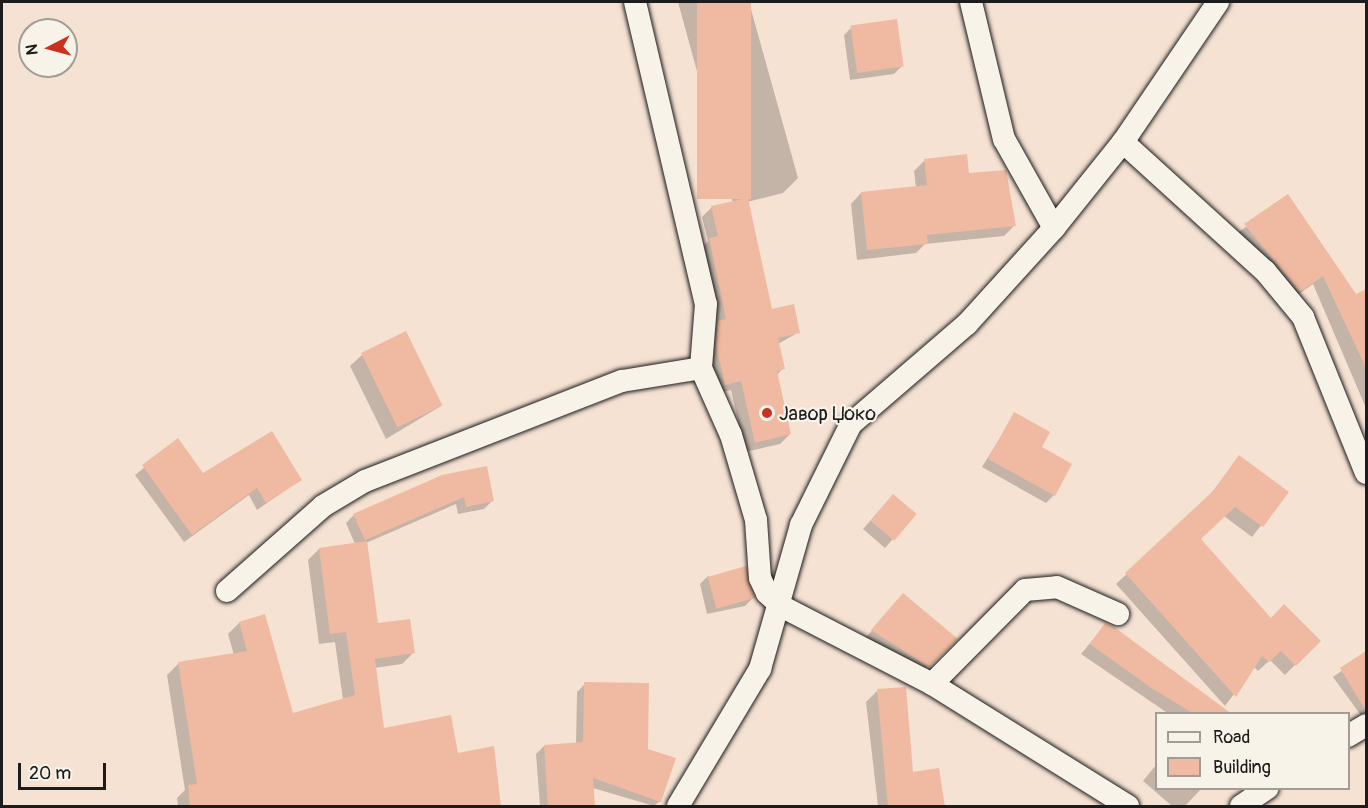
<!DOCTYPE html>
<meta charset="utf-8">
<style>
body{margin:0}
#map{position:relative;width:1368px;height:808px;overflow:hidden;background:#f5e2d3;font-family:Pangolin,sans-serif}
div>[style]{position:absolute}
.shadow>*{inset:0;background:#0003}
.building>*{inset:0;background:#efbaa1;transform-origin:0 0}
.roads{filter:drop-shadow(0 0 2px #1c1c1c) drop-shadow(0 0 2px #1c1c1c)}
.street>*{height:22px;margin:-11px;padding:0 11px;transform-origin:11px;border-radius:11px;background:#f7f3e8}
.dots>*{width:16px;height:16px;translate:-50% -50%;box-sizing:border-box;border:3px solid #f7f3e8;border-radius:50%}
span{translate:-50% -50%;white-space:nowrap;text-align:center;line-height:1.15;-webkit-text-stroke:4.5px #f7f3e8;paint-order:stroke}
.poi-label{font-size:20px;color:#1c1c1c}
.left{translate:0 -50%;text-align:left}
.frame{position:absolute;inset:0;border:3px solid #1c1c1c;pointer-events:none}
.legend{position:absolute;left:1155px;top:712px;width:195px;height:78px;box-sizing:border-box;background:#f7f3e8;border:2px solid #9f9d96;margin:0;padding:8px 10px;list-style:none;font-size:18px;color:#1c1c1c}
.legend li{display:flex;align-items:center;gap:12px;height:30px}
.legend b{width:30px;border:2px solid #9f9d96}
.north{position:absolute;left:18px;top:18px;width:60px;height:60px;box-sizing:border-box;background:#f7f3e8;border:2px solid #9f9d96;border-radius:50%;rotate:264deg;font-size:16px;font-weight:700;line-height:24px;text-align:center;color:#1c1c1c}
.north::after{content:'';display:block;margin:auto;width:21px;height:27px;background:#c8321e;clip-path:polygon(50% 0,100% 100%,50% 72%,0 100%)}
.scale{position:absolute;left:18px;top:763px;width:88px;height:27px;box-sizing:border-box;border:3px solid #1c1c1c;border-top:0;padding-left:8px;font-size:18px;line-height:21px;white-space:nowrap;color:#1c1c1c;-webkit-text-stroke:4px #f7f3e8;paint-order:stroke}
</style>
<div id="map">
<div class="shadow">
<i style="clip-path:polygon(678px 2px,749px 2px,798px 178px,783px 193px,747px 202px,770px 311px,799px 332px,778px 344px,783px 368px,777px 375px,790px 434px,780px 444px,745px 452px,731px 390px,715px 394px,707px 356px,709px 332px,716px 325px,700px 249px,708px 241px,702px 217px,712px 207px,733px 203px)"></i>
<i style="clip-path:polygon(852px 27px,902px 66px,894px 74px,850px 80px,844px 35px)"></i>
<i style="clip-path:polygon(925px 160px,968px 175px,1014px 226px,1004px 236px,925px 244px,916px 253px,857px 260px,851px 204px,861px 193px,916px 187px,914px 171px)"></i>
<i style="clip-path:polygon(1287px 196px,1355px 296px,1366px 291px,1366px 408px,1313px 284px,1289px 301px,1235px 235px)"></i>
<i style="clip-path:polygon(362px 355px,441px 406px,386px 439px,350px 366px)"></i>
<i style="clip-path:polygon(1015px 414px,1040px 448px,1054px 495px,1046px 503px,982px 467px)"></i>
<i style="clip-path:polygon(178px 440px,203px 475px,300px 480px,257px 510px,249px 495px,184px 542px,135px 475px)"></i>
<i style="clip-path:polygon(1240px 457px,1287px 492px,1252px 537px,1224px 516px,1199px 539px,1271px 620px,1318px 641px,1285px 675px,1270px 660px,1258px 671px,1254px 667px,1225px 706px,1116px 584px,1205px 501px)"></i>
<i style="clip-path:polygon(443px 477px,492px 501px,484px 509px,458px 514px,456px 504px,366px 543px,377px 625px,413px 653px,402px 664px,374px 668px,383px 730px,457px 755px,497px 806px,178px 806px,177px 798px,185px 790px,167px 675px,178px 664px,234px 655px,228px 634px,239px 623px,264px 616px,292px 715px,343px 700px,335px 642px,319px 644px,308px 560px,319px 549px,355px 544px,346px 523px,354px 515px)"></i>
<i style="clip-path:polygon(885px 504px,915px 514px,885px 548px,863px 529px)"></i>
<i style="clip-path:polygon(708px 576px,753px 598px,745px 606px,707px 614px,700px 584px)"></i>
<i style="clip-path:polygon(903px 595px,955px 639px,916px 678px,861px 643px)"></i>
<i style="clip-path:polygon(1105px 625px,1229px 714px,1169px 714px,1081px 654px)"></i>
<i style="clip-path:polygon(1366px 653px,1366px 721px,1365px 721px,1333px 677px)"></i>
<i style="clip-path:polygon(585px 684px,647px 750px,660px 801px,654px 806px,593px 788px,594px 806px,540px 806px,536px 754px,544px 746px,576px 744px,577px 692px)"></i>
<i style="clip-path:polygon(877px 691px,912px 774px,943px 806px,878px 806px,866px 702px)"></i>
<i style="clip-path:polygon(1156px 765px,1156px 788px,1202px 788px,1185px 806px,1172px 806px,1143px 781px)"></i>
</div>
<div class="building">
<i style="left:697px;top:2px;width:54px;height:197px"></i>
<i style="left:897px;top:19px;width:48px;height:47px;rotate:82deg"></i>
<i style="clip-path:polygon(967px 154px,969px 173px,1006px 170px,1016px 226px,927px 235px,928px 244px,867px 250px,861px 192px,927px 185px,924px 159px)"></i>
<i style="clip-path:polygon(1288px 194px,1356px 294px,1366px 289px,1366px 368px,1323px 276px,1300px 292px,1244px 224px)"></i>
<i style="clip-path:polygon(748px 198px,772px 309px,794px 304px,800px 333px,778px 338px,785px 369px,777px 371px,791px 434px,755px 443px,741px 381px,725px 385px,716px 345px,718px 321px,726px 319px,709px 238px,718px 236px,711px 206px)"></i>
<i style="left:406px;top:331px;width:83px;height:50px;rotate:64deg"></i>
<i style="clip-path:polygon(1014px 412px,1050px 432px,1042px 447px,1072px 464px,1055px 496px,988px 459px)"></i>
<i style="clip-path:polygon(272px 431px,302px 480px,266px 503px,257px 488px,192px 535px,142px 465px,178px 438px,203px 473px)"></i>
<i style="clip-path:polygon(1239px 455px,1289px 492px,1263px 527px,1235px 507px,1201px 539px,1271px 618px,1284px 604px,1321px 641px,1296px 666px,1281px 651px,1269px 662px,1262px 656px,1236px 697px,1125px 573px,1213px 491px)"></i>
<i style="clip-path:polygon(487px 466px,494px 501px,466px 507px,464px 497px,365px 540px,353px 514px,442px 475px)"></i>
<i style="left:893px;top:494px;width:31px;height:35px;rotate:40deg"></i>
<i style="clip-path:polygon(367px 541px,378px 623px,410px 619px,415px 653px,375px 659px,384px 728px,451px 715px,458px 753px,494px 746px,501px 807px,190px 807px,188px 785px,197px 784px,178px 662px,247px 651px,239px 622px,265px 614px,293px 713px,355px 695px,346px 632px,330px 634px,319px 548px)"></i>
<i style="left:746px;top:566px;width:33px;height:40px;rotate:74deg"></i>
<i style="clip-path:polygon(903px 593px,958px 639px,929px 667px,871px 630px)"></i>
<i style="clip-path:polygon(1105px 623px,1114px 627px,1232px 714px,1194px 714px,1150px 687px,1090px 644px)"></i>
<i style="clip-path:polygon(1366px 651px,1366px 711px,1340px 668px)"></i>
<i style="clip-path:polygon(584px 682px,649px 683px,648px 749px,676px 758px,661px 802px,593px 778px,595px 807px,548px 807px,544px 745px,583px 742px)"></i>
<i style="clip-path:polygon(906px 687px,913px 772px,939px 768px,945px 807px,888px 807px,877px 689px)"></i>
</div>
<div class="roads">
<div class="street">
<i style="left:635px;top:2px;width:310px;rotate:76.8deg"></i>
<i style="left:706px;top:304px;width:64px;rotate:94.5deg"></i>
<i style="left:971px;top:2px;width:141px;rotate:76.5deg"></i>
<i style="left:1004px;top:139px;width:102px;rotate:60.7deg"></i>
<i style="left:1123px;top:142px;width:192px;rotate:42.3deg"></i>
<i style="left:1265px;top:271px;width:60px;rotate:50.4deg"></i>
<i style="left:1303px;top:317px;width:168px;rotate:68deg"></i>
<i style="left:227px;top:591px;width:128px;rotate:-41.5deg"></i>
<i style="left:323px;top:506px;width:49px;rotate:-30.8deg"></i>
<i style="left:365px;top:481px;width:276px;rotate:-21.3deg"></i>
<i style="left:622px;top:381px;width:80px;rotate:-9.3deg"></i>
<i style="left:701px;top:368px;width:73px;rotate:65.9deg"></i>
<i style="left:731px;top:435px;width:89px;rotate:73.6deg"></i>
<i style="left:756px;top:520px;width:58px;rotate:86.1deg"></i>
<i style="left:760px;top:578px;width:17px;rotate:65deg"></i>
<i style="left:767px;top:593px;width:19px;rotate:43deg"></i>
<i style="left:781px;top:606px;width:170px;rotate:27.3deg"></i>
<i style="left:932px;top:684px;width:231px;rotate:31.9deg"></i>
<i style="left:932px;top:684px;width:132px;rotate:-45.3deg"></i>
<i style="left:1025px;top:590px;width:32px;rotate:-5deg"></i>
<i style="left:1057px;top:587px;width:67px;rotate:23.9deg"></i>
<i style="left:1348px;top:736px;width:21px;rotate:-31deg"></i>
<i style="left:678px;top:806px;width:160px;rotate:-59.1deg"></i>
<i style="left:760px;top:669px;width:150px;rotate:-74.1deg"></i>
<i style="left:801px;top:525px;width:113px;rotate:-63.7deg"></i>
<i style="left:851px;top:424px;width:153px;rotate:-40.8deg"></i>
<i style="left:967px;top:324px;width:130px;rotate:-47.8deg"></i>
<i style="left:1054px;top:228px;width:110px;rotate:-51.3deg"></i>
<i style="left:1123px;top:142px;width:169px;rotate:-55.8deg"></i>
<i style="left:1241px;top:806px;width:32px;rotate:-34deg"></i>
</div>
</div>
<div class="dots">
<i style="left:767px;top:413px;background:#c8321e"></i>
</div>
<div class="poi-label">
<span class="left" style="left:779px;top:413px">Јавор Џоко</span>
</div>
<div class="frame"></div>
<ul class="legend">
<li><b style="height:8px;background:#f7f3e8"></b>Road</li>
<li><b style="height:16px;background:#efbaa1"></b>Building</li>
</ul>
<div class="north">N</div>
<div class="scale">20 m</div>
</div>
